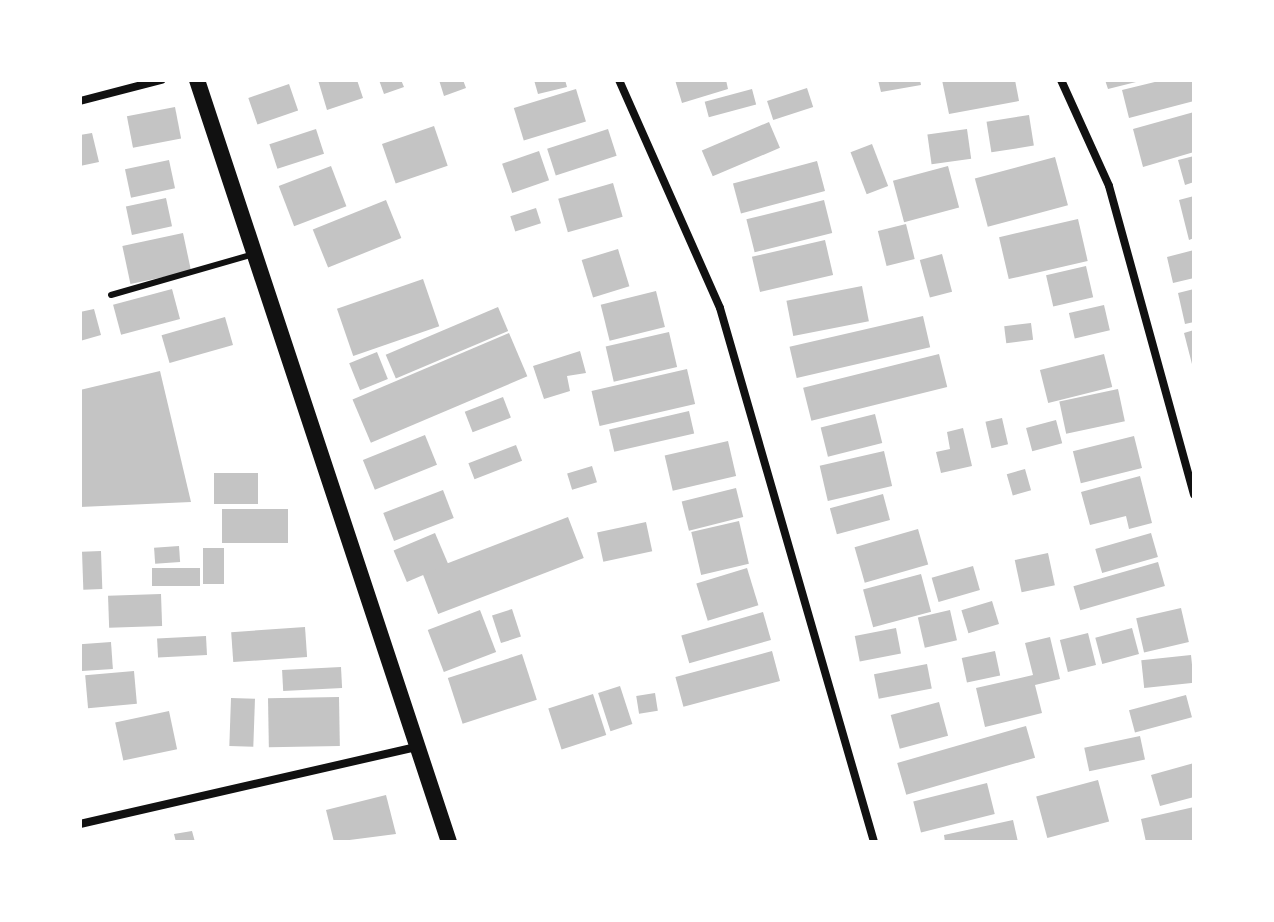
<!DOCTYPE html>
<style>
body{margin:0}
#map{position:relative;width:1274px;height:922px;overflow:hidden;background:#fff;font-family:"Golos Text",sans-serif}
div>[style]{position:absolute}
.building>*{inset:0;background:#c4c4c4;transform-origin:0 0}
.service>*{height:6px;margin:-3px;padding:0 3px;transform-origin:3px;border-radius:3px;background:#111}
.minor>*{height:8px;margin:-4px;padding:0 4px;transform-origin:4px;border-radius:4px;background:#111}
.secondary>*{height:16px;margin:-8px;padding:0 8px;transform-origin:8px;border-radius:8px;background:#111}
span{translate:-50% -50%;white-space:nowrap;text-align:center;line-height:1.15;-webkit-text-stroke:6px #fff;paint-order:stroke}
.frame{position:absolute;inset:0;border:82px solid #fff;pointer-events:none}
</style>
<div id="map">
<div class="building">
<i style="clip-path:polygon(318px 80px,357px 80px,363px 98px,327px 110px)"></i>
<i style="clip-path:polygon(379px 80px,401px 80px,404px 87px,384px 94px)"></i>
<i style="clip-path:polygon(439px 80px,463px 80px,466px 88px,444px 96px)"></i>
<i style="clip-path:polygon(534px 80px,565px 80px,567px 87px,538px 94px)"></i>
<i style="clip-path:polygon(675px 80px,726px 80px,728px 89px,682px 103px)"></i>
<i style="clip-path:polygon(878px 80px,920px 80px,921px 85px,881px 92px)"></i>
<i style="clip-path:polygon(942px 80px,1015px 80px,1019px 101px,949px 114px)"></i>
<i style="clip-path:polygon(1105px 80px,1140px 80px,1140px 81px,1108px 89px)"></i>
<i style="clip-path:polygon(1163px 80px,1194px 80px,1194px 101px,1129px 118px,1122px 90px)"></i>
<i style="left:289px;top:84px;width:28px;height:43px;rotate:71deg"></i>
<i style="left:807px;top:88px;width:20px;height:42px;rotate:72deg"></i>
<i style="left:576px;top:89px;width:34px;height:65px;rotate:73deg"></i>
<i style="left:752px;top:89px;width:16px;height:49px;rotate:75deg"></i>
<i style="left:175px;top:107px;width:32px;height:49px;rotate:79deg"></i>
<i style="clip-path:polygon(1194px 112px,1194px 152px,1143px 167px,1133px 129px)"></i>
<i style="left:1029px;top:115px;width:31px;height:43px;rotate:81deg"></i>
<i style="left:769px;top:122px;width:28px;height:73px;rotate:67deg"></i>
<i style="left:434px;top:126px;width:42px;height:55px;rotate:71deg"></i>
<i style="left:316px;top:129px;width:26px;height:49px;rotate:72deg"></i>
<i style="left:608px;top:129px;width:28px;height:64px;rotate:72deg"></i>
<i style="left:967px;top:129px;width:30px;height:40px;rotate:82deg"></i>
<i style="clip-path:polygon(92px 133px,99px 162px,80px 166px,80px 135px)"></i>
<i style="left:872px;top:144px;width:45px;height:23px;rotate:69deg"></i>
<i style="left:539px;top:151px;width:31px;height:39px;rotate:71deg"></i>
<i style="clip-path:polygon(1194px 156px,1194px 182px,1185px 185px,1178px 160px)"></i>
<i style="left:1055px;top:157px;width:50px;height:83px;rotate:75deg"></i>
<i style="left:169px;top:160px;width:29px;height:45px;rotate:78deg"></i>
<i style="left:817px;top:161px;width:31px;height:87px;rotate:75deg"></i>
<i style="left:331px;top:166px;width:43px;height:56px;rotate:69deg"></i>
<i style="left:948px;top:166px;width:43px;height:57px;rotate:75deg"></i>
<i style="left:613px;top:183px;width:35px;height:57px;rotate:74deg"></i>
<i style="clip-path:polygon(1194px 196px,1194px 238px,1189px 240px,1179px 200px)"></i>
<i style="left:166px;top:198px;width:29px;height:41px;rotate:78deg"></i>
<i style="left:386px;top:200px;width:41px;height:79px;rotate:68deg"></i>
<i style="left:824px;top:200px;width:34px;height:80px;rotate:76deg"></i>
<i style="left:536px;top:208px;width:16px;height:27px;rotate:72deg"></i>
<i style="left:1078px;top:219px;width:43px;height:81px;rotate:77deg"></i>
<i style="left:906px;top:224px;width:36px;height:29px;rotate:76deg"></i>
<i style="left:183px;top:233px;width:39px;height:62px;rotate:78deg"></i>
<i style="left:825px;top:240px;width:36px;height:75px;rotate:77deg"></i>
<i style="left:618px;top:249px;width:39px;height:38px;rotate:73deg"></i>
<i style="clip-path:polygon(1194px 250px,1194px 278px,1173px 283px,1167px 257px)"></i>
<i style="left:942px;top:254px;width:39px;height:23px;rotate:75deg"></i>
<i style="left:1086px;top:266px;width:32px;height:41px;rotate:77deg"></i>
<i style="left:423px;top:279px;width:50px;height:91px;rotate:71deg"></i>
<i style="left:862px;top:286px;width:36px;height:77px;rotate:79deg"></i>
<i style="left:172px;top:289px;width:31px;height:61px;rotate:75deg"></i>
<i style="clip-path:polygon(1194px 289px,1194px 322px,1185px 324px,1178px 293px)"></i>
<i style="left:656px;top:291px;width:37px;height:57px;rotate:76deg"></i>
<i style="left:1104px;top:305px;width:26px;height:36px;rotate:77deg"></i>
<i style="left:498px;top:307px;width:26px;height:122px;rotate:67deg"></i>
<i style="clip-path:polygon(94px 309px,101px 335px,80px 341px,80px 312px)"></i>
<i style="left:923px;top:316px;width:32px;height:137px;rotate:77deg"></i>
<i style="left:225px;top:317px;width:29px;height:66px;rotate:74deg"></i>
<i style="left:1031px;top:323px;width:17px;height:27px;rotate:83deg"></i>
<i style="clip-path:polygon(1194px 330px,1194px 368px,1193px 368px,1184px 333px)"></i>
<i style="left:669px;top:332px;width:36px;height:65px;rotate:77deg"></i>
<i style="left:509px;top:333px;width:47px;height:170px;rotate:67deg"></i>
<i style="clip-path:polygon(580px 351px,586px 373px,567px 376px,570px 391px,544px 399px,533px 366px)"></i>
<i style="left:377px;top:352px;width:29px;height:30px;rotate:68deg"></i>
<i style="left:939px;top:354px;width:34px;height:140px;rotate:76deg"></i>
<i style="left:1104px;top:354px;width:34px;height:66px;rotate:76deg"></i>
<i style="left:687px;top:369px;width:36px;height:98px;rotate:77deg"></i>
<i style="clip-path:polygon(160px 371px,191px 502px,80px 507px,80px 390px)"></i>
<i style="left:1118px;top:389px;width:33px;height:60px;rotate:78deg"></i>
<i style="left:503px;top:397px;width:22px;height:41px;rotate:69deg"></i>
<i style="left:689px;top:411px;width:23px;height:82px;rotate:77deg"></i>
<i style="left:875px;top:414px;width:30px;height:56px;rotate:76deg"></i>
<i style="left:1002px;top:418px;width:27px;height:17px;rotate:77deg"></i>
<i style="left:1056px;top:420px;width:24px;height:31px;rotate:75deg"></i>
<i style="clip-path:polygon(963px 428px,972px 466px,941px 473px,936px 452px,950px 449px,947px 432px)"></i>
<i style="left:425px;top:435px;width:32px;height:67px;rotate:68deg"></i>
<i style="left:1134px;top:436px;width:33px;height:63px;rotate:76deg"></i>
<i style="left:728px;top:441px;width:36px;height:65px;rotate:77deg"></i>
<i style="left:516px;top:445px;width:17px;height:51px;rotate:69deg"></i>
<i style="left:884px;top:451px;width:36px;height:66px;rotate:77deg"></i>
<i style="left:592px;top:466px;width:17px;height:26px;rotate:73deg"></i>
<i style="left:1025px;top:469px;width:22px;height:19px;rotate:74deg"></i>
<i style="left:258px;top:473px;width:31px;height:44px;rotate:90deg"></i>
<i style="clip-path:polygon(1140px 476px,1152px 523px,1129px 529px,1126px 516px,1090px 525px,1081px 492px)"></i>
<i style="left:736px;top:488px;width:30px;height:56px;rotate:76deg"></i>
<i style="left:443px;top:490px;width:30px;height:64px;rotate:69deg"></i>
<i style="left:883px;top:494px;width:27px;height:55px;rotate:75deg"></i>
<i style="left:222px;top:509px;width:66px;height:34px"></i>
<i style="left:568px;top:517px;width:44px;height:156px;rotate:69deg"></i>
<i style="left:739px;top:521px;width:44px;height:49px;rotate:77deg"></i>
<i style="left:646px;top:522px;width:30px;height:50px;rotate:78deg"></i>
<i style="left:918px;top:529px;width:37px;height:66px;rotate:74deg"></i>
<i style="left:435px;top:533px;width:34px;height:45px;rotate:67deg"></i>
<i style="left:1151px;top:533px;width:25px;height:58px;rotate:74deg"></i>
<i style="left:179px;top:546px;width:16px;height:25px;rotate:86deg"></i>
<i style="left:203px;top:548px;width:21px;height:36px"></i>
<i style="left:101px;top:551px;width:38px;height:19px;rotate:88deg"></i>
<i style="left:1048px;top:553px;width:33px;height:34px;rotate:78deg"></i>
<i style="left:1158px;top:562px;width:25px;height:88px;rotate:74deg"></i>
<i style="left:973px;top:566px;width:25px;height:43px;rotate:74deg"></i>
<i style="left:152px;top:568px;width:48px;height:18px"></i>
<i style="left:747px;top:568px;width:39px;height:53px;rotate:73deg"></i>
<i style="left:921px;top:574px;width:39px;height:60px;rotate:75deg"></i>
<i style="left:161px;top:594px;width:32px;height:53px;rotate:88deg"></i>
<i style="left:992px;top:601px;width:24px;height:32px;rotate:73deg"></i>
<i style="left:1181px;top:608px;width:35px;height:46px;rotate:77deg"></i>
<i style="left:512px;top:609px;width:29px;height:21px;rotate:72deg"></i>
<i style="left:480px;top:610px;width:45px;height:56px;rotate:69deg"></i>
<i style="left:950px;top:610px;width:31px;height:33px;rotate:77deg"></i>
<i style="left:763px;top:612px;width:29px;height:85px;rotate:74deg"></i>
<i style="left:305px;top:627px;width:30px;height:74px;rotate:86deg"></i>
<i style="left:896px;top:628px;width:26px;height:42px;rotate:79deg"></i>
<i style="left:1132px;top:628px;width:27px;height:38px;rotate:75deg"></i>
<i style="left:1088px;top:633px;width:33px;height:29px;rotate:76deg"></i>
<i style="left:206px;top:636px;width:19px;height:49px;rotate:87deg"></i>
<i style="clip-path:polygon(1050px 637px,1060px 679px,1035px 685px,1042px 713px,985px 727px,976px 688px,1033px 675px,1025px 643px)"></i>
<i style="left:111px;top:642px;width:27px;height:31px;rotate:86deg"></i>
<i style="left:772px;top:651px;width:31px;height:100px;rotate:75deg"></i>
<i style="left:995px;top:651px;width:25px;height:34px;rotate:78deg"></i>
<i style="left:522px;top:654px;width:48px;height:78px;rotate:72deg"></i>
<i style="left:1191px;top:655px;width:28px;height:50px;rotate:84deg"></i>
<i style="left:927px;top:664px;width:25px;height:54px;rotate:79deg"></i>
<i style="left:341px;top:667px;width:21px;height:59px;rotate:87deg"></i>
<i style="left:134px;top:671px;width:33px;height:49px;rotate:85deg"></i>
<i style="left:620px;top:686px;width:40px;height:23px;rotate:72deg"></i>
<i style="left:655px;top:693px;width:18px;height:19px;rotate:81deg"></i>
<i style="left:593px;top:694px;width:43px;height:47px;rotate:72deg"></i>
<i style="left:1186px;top:695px;width:23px;height:59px;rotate:75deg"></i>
<i style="left:339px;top:697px;width:49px;height:71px;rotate:89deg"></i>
<i style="left:231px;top:698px;width:24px;height:48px;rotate:2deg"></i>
<i style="left:939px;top:702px;width:35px;height:50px;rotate:75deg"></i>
<i style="left:169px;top:711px;width:39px;height:55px;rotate:78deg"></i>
<i style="left:1026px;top:726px;width:33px;height:134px;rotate:74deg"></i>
<i style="left:1140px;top:736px;width:24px;height:57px;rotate:78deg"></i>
<i style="clip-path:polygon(1194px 763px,1194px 797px,1160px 806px,1151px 775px)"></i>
<i style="left:1098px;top:780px;width:43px;height:64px;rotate:75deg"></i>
<i style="left:987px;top:783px;width:32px;height:76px;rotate:76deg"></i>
<i style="clip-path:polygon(386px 795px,396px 834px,334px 842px,326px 810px)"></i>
<i style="clip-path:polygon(1194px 807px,1194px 842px,1146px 842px,1141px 819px)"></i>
<i style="clip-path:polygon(1013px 820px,1018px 842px,945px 842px,944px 835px)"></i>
<i style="clip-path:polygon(192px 831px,195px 842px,176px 842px,174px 834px)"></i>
</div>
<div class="service">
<i style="left:111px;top:295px;width:149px;rotate:-16deg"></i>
</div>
<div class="minor">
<i style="left:619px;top:80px;width:249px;rotate:66.1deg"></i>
<i style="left:720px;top:308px;width:556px;rotate:73.91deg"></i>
<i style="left:1061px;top:80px;width:116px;rotate:65.6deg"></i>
<i style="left:1109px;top:186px;width:320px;rotate:74.6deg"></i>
<i style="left:80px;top:101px;width:84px;rotate:-14.5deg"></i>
<i style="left:80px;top:824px;width:346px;rotate:-12.9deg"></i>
</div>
<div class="secondary">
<i style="left:197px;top:80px;width:803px;rotate:71.7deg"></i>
</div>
<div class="frame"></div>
</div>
